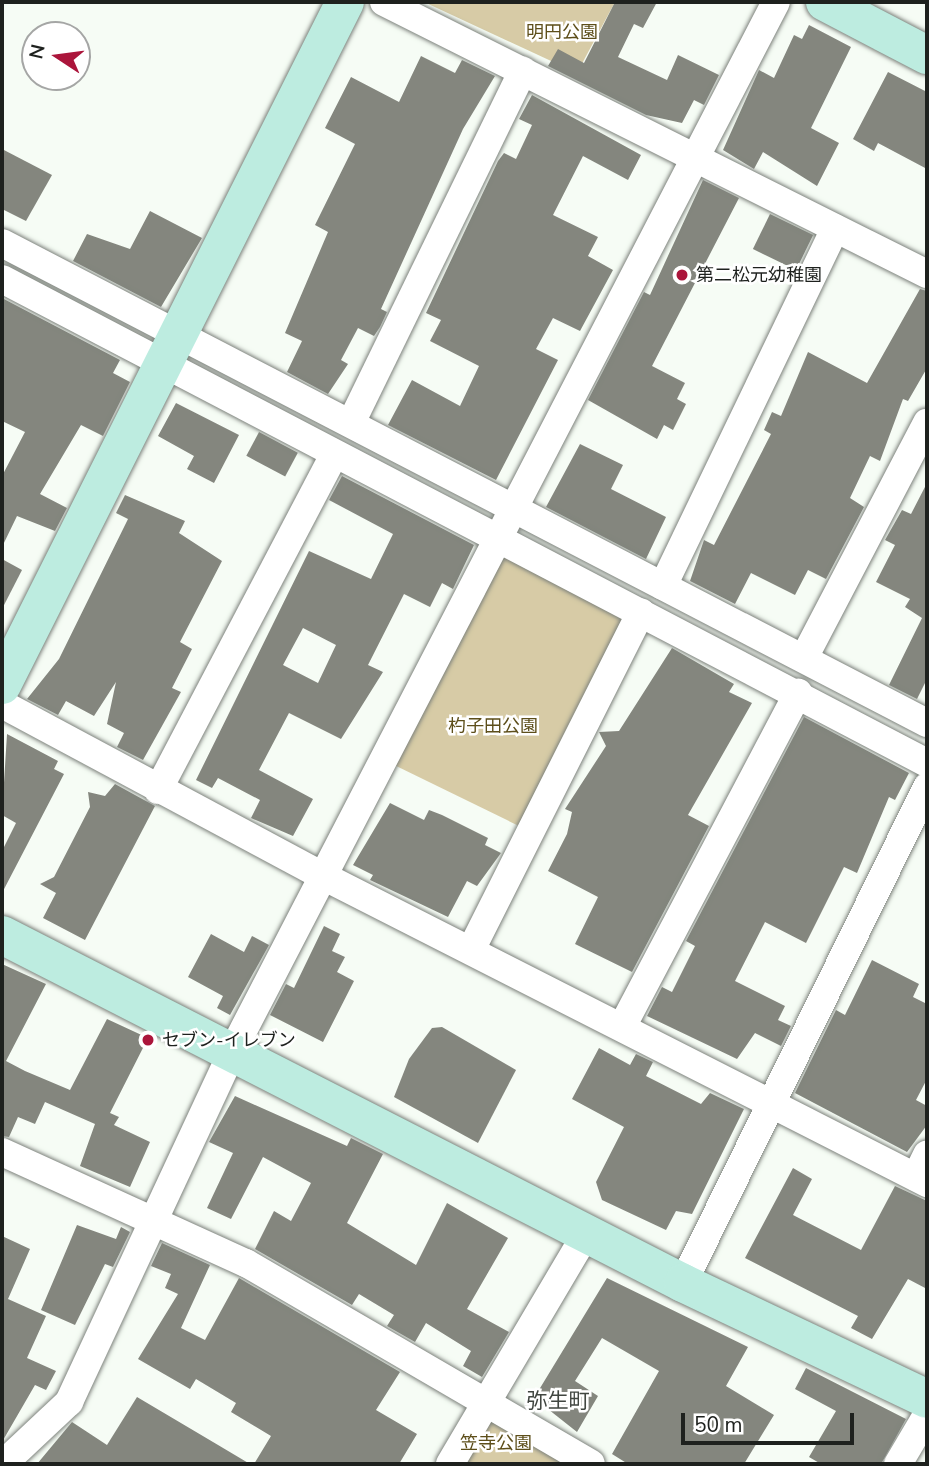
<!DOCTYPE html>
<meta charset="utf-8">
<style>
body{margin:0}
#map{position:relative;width:929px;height:1466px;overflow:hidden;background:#f6fcf5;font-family:"Nunito Sans","Noto Sans JP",sans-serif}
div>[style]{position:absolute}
.green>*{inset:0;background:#d7cba6;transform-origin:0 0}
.building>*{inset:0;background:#84867e;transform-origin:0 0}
.roads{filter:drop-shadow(0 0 2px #7d827c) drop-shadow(0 0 2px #7d827c)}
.street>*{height:28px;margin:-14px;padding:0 14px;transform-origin:14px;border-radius:14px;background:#fff}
.secondary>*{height:38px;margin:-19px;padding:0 19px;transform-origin:19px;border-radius:19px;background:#bdece0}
.dots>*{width:19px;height:19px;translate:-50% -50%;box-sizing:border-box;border:4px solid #fff;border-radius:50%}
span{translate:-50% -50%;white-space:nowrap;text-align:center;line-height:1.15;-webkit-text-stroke:5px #fff;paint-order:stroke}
.park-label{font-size:18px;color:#5d4e1a}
.poi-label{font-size:18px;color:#1e211e}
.left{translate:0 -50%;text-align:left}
.quarter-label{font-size:21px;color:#414641}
.frame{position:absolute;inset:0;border:4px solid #1e211e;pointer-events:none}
.north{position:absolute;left:21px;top:21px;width:70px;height:70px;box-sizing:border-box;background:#fff;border:2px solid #a5a6a5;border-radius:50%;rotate:283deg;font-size:19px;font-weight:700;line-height:28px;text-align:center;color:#1e211e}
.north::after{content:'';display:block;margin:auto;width:24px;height:32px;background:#ab153b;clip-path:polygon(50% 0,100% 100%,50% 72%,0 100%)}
.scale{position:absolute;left:681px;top:1413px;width:173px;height:32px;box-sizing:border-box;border:4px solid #1e211e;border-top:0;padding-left:9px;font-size:21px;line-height:24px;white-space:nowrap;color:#1e211e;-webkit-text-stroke:5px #fff;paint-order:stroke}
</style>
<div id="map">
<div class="green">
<i style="clip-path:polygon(424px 2px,615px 2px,577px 73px)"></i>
<i style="left:502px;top:544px;width:151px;height:246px;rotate:26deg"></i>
<i style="clip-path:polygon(493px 1417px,572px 1464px,460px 1464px)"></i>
</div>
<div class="building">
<i style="clip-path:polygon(615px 2px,657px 2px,643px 28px,634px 24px,618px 57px,667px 80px,678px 55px,719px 75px,704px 105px,694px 100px,682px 123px,646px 115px,548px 66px,558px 49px,584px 63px)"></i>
<i style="clip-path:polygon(809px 25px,851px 47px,811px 128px,839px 143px,817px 186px,763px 152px,754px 169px,723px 150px,759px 70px,774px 78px,794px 35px,802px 39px)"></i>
<i style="clip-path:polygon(421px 56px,455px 73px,462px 60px,495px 76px,463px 129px,381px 309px,387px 312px,380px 327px,374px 336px,358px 328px,341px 360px,348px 364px,328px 394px,287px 372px,302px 341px,285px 333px,328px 232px,315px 225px,355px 144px,325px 128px,351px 77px,399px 102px)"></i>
<i style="clip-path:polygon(888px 72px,927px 92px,927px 169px,878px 143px,874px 151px,853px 139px)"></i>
<i style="clip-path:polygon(532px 95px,641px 155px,628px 180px,583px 156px,553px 215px,598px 237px,588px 256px,613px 270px,580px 331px,553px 318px,536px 349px,558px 360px,496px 480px,388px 425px,412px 380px,460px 406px,479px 366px,430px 341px,441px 320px,426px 313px,498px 161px,504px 153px,516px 159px,532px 125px,519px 119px)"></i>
<i style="clip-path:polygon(2px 149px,52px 175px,26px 221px,2px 209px)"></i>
<i style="clip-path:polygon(703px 180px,739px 198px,652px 366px,685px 383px,677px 399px,686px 404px,673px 430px,664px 425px,657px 439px,588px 400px,644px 292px,650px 295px)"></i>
<i style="clip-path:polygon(150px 211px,202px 238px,161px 307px,73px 261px,87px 234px,130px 249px)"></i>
<i style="left:770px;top:214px;width:48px;height:39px;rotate:26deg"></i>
<i style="clip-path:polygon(920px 289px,927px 291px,927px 368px,908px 401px,903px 399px,880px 461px,870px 456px,850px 498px,864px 507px,826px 579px,808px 570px,795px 595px,751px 573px,735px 604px,690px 581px,704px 540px,714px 545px,771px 434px,764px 430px,772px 412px,781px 416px,808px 352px,867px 383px)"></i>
<i style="clip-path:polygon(2px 298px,120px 360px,113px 373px,130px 382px,103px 436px,81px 425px,40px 494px,67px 508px,55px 531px,17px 516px,2px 547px,2px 476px,25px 432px,2px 421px)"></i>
<i style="clip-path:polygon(176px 403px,239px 435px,214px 483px,187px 469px,194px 456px,158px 436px)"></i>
<i style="left:259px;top:432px;width:44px;height:27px;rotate:28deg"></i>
<i style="clip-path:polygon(580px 444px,623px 465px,611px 489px,666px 517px,646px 559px,546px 507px)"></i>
<i style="clip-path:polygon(evenodd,342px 476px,474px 545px,453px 589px,442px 583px,430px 607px,404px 594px,368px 665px,383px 672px,341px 739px,289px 713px,259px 770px,313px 799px,293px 836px,251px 818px,260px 800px,218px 778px,212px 788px,196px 780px,309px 551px,371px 579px,393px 534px,329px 500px,342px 476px,303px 628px,336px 645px,318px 683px,283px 665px,303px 628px)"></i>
<i style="clip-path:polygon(927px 483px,927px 679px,917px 699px,889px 685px,922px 618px,905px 607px,910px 599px,876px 582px,895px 545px,885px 540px,902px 510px,911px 514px)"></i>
<i style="clip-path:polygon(125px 495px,185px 521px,179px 533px,222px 561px,180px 642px,192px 649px,172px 688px,181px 692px,143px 760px,117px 747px,124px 733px,107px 724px,116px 682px,94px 716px,66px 701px,58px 715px,27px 699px,59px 659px,128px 519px,116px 513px)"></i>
<i style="clip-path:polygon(2px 559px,22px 570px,2px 609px)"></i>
<i style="clip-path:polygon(672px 648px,734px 684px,729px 692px,752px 703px,688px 815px,709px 826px,632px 972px,575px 944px,598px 897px,548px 871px,567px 834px,572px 812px,565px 809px,606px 746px,599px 732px,619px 731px)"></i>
<i style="clip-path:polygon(804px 717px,909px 773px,895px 800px,889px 797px,857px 873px,844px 867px,806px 943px,765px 922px,735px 981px,785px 1006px,778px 1020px,791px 1026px,781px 1046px,755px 1033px,737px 1059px,647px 1016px,662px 987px,672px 992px,695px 946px,686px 941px)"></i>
<i style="clip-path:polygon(7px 734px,58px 761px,54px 769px,64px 774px,2px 893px,2px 851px,16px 823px,2px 815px)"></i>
<i style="clip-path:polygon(115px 784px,155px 806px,85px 940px,43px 918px,56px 893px,40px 884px,54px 877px,90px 807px,88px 792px,105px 796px)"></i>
<i style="clip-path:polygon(390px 803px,424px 820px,429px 810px,442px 815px,488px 838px,485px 845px,501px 853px,477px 886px,467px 881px,448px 917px,370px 880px,373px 875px,353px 865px)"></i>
<i style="clip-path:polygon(324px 926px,340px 934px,332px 951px,345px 957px,337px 972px,354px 981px,323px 1042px,270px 1015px,286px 984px,294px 988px)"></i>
<i style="clip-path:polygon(211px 934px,244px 952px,252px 936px,269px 945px,230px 1015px,217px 1008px,223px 996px,188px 977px)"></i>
<i style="clip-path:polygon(872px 960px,919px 984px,913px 997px,927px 1004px,927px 1079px,916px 1100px,927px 1106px,927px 1125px,907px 1152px,795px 1093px,836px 1010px,845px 1015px)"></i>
<i style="clip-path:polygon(2px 964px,46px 984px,6px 1061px,25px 1071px,70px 1090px,107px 1019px,148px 1038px,110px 1113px,119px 1117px,114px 1125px,150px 1142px,130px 1187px,80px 1166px,95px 1124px,45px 1102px,35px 1124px,18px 1117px,9px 1137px,2px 1136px)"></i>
<i style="clip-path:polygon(442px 1027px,516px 1070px,478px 1143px,394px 1097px,409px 1059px,432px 1028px)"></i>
<i style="clip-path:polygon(599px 1048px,630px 1065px,636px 1054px,653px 1062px,646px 1076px,701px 1104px,710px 1093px,744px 1109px,692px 1214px,676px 1211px,666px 1230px,602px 1200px,596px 1182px,624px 1127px,572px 1099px)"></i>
<i style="clip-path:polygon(235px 1096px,347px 1146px,351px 1138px,383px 1154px,347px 1223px,416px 1265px,447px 1203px,508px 1238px,467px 1309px,509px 1332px,482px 1377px,463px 1366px,471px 1351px,426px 1323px,415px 1342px,387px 1326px,394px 1315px,359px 1294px,352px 1305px,255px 1249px,274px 1211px,291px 1221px,311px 1183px,263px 1157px,231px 1219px,207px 1208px,233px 1153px,209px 1142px)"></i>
<i style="clip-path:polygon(793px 1168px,812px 1179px,793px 1215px,861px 1250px,895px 1186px,927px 1201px,927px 1289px,908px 1279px,872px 1339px,851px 1328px,858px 1316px,745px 1258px)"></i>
<i style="clip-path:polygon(77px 1225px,116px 1239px,121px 1227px,130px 1232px,113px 1267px,105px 1264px,75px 1325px,41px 1310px)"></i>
<i style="clip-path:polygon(2px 1236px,30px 1249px,8px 1299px,46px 1316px,27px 1358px,56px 1371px,46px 1390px,35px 1385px,2px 1442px)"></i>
<i style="clip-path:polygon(162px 1243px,210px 1265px,181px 1328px,205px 1340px,239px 1278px,400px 1372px,376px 1410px,417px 1434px,399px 1464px,254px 1464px,271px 1436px,231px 1412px,236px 1403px,196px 1379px,190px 1389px,138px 1359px,178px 1294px,165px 1288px,171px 1274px,151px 1266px)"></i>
<i style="clip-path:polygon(607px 1278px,748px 1347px,726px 1386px,774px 1415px,744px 1464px,628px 1464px,612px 1454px,659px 1371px,602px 1338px,575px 1381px,598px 1396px,577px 1432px,534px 1398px)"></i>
<i style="clip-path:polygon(806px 1368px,906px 1419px,881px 1464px,821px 1464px,809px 1457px,836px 1411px,795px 1389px)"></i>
<i style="clip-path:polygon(137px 1397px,213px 1442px,250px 1464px,37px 1464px,72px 1422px,107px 1445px)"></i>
</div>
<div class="roads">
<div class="street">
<i style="left:384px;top:2px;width:607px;rotate:26.61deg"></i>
<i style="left:2px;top:243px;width:1042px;rotate:27.43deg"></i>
<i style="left:2px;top:279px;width:1044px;rotate:27.62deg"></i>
<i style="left:351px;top:423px;width:392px;rotate:-64deg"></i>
<i style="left:663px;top:586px;width:397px;rotate:-64.3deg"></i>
<i style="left:806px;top:654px;width:261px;rotate:-62.4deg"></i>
<i style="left:2px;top:704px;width:364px;rotate:28.2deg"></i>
<i style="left:323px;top:876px;width:678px;rotate:26.94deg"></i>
<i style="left:158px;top:790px;width:378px;rotate:-62.3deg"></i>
<i style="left:471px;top:950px;width:378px;rotate:-63.3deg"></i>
<i style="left:622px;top:1027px;width:378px;rotate:-62.2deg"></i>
<i style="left:2px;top:1152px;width:268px;rotate:24.5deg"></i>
<i style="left:246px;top:1263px;width:399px;rotate:30.2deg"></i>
<i style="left:916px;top:1177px;width:25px;rotate:-64deg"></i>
<i style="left:683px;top:1283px;width:553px;rotate:-63.81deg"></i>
<i style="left:3px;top:1464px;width:91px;rotate:-43.2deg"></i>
<i style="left:69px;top:1402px;width:388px;rotate:-65deg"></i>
<i style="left:233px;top:1050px;width:1180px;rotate:-62.61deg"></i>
<i style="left:450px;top:1464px;width:271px;rotate:-59.4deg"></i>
<i style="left:898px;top:1464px;width:57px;rotate:-59.4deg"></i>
</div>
<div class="secondary">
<i style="left:825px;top:2px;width:115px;rotate:27.5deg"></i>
<i style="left:2px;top:685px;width:764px;rotate:-63.33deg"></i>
<i style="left:2px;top:935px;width:765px;rotate:27.07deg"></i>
<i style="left:683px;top:1283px;width:270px;rotate:25.4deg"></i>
</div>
</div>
<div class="dots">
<i style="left:682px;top:275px;background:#ab153b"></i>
<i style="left:148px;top:1040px;background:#ab153b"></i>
</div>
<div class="park-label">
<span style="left:562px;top:32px">明円公園</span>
<span style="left:493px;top:726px">杓子田公園</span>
<span style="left:496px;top:1443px">笠寺公園</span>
</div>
<div class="poi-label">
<span class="left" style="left:696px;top:275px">第二松元幼稚園</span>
<span class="left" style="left:162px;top:1040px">セブン-イレブン</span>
</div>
<div class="quarter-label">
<span style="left:558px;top:1401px">弥生町</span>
</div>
<div class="frame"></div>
<div class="north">N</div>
<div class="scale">50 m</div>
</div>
